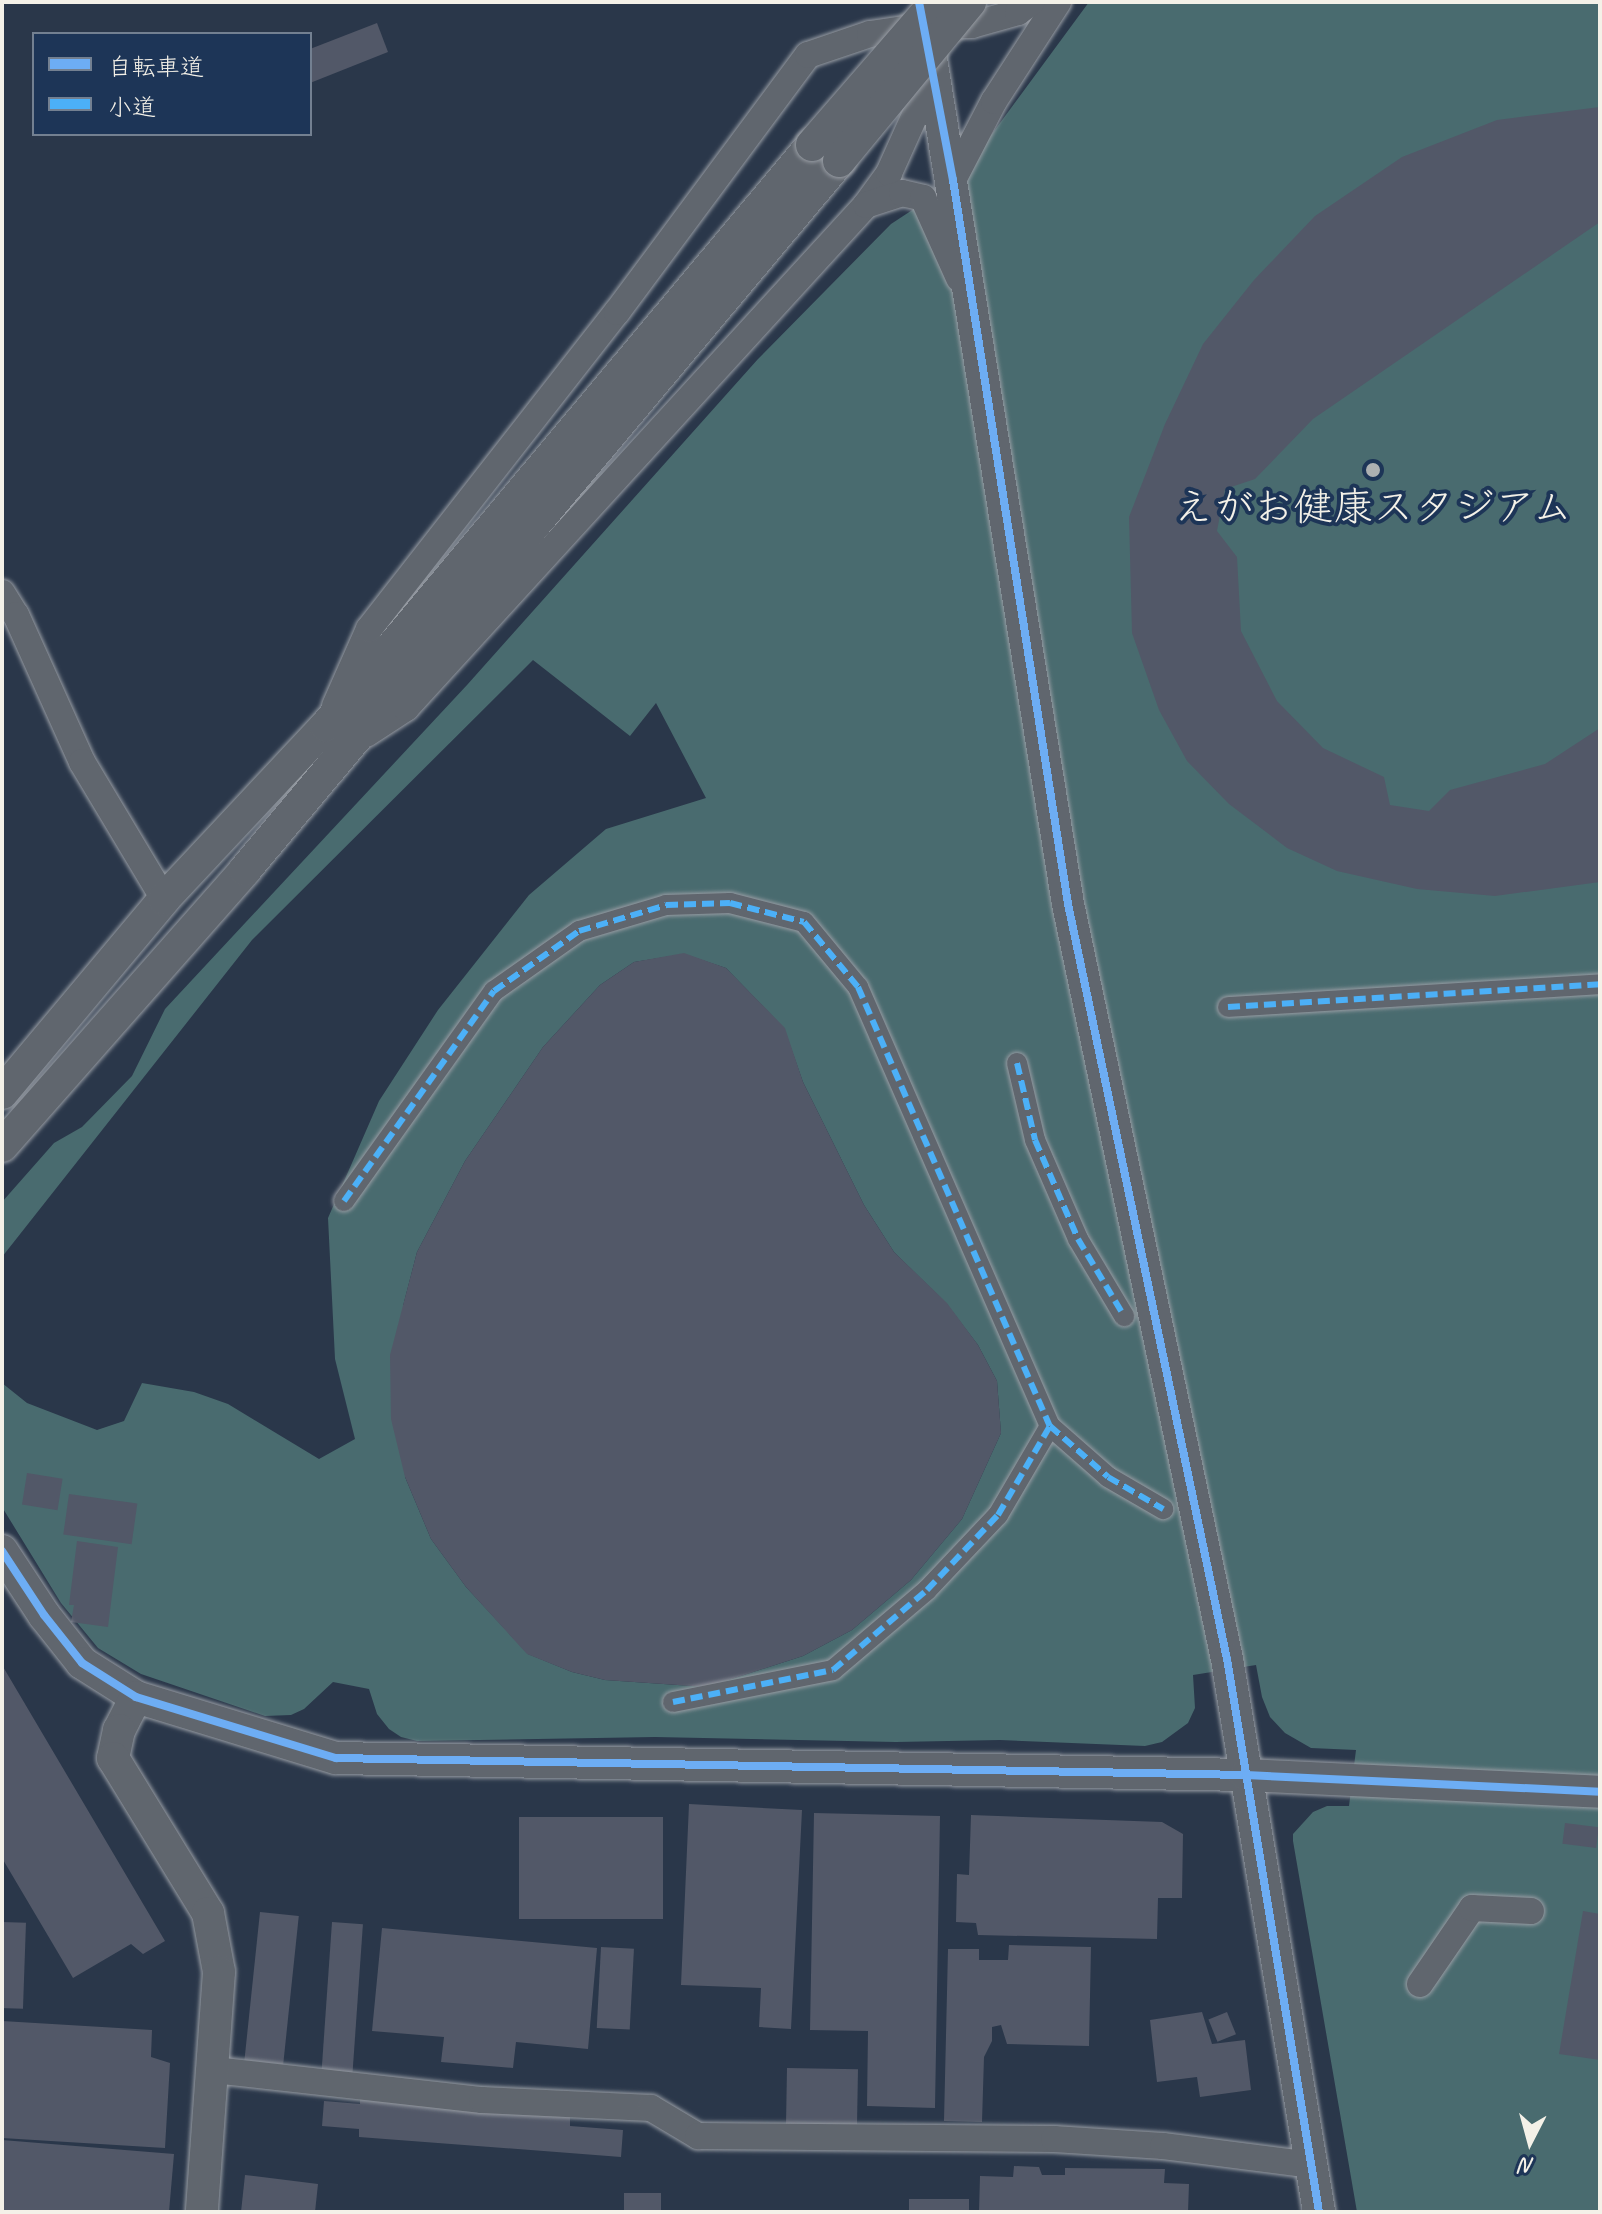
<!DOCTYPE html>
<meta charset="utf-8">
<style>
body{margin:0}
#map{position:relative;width:1602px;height:2214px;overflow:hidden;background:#2a374a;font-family:Caveat,"Klee One",sans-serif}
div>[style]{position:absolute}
.green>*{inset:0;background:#496b6f}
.building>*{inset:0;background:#525868;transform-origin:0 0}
.roads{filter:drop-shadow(0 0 2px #979ca3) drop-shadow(0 0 2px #979ca3)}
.pedestrian>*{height:20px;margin:-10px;padding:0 10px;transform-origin:10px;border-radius:10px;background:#60666e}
.minor>*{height:26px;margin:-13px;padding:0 13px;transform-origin:13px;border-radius:13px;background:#60666e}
.tertiary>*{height:32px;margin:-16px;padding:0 16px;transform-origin:16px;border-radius:16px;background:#60666e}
.bridges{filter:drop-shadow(0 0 2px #979ca3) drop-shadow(0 0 2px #979ca3)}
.tertiary-bridge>*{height:32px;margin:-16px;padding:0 16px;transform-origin:16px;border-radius:16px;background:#60666e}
.quiet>*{height:6px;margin-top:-3px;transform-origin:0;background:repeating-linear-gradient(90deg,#4cb0f7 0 12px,transparent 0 18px)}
.cycleway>*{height:8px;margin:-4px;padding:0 4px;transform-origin:4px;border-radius:4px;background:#6dadf4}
.dots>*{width:22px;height:22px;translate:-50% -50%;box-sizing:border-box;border:4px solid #1d3557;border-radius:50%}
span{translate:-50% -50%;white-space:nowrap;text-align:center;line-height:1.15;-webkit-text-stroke:8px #1d3557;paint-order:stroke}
.poi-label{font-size:40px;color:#f4f1e8}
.frame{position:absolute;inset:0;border:4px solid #f4f1e8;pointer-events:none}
.legend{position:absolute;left:32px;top:32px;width:280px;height:104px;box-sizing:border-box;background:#1d3557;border:2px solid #738091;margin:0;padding:10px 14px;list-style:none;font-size:24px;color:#f4f1e8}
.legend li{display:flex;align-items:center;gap:16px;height:40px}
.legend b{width:40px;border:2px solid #738091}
.north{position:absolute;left:1490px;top:2102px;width:80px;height:80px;-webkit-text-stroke:6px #1d3557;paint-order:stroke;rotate:186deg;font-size:22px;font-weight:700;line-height:32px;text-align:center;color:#f4f1e8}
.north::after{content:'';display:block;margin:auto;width:28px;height:36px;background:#f4f1e8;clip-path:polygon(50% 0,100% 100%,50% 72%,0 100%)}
</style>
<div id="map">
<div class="green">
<i style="clip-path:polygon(evenodd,1089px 2px,1600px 2px,1600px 2212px,1357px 2212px,1293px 1841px,1293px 1834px,1313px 1812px,1327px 1806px,1349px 1806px,1356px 1750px,1311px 1748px,1285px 1733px,1270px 1717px,1262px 1697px,1256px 1665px,1193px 1675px,1195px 1708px,1188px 1723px,1162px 1742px,1145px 1746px,1000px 1740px,896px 1742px,655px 1737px,417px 1741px,401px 1737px,389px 1729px,377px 1714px,369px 1689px,333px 1682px,304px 1709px,291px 1715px,265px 1716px,141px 1674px,98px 1648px,61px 1603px,2px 1507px,2px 1383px,27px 1403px,97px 1430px,124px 1421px,142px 1383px,194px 1392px,228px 1404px,319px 1459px,355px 1439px,335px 1359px,328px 1218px,379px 1101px,438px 1010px,529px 895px,606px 829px,706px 798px,656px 703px,630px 736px,533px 660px,252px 940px,2px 1257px,2px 1202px,54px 1143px,82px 1127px,132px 1076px,165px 1009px,467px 685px,758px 359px,891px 224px,958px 180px,1089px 2px,684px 954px,726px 968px,784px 1028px,803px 1082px,864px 1205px,894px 1252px,946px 1303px,978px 1345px,997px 1381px,1001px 1433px,962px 1519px,911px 1580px,852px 1630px,803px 1656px,707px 1687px,605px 1680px,572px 1672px,528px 1654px,466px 1587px,431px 1539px,405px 1477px,403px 1306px,417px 1252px,465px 1161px,543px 1047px,600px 985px,634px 962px,684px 954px)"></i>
</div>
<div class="building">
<i style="clip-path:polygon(377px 23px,388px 52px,310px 83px,310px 49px)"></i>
<i style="clip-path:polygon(1600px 107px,1600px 222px,1313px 419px,1255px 479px,1225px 489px,1217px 531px,1237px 557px,1241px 631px,1277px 701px,1323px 748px,1384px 777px,1390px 805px,1429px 811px,1450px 790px,1545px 764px,1600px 728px,1600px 882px,1495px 896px,1417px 889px,1337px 871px,1287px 848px,1229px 804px,1187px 761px,1159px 710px,1132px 633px,1129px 517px,1165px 424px,1203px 344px,1254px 280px,1315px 216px,1402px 157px,1497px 120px)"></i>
<i style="clip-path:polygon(684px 953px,726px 968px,785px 1028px,803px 1082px,864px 1205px,894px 1252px,947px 1303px,978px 1345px,997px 1381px,1001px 1433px,962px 1519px,911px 1580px,852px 1630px,803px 1656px,707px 1687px,605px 1680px,572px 1672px,527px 1654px,466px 1587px,431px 1539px,405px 1477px,391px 1419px,390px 1355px,417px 1252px,465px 1161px,543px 1047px,600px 985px,634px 962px)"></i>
<i style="left:27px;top:1473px;width:36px;height:32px;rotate:9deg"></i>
<i style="left:69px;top:1494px;width:69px;height:41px;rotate:8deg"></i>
<i style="clip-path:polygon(77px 1541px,118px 1547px,108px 1627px,71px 1622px,74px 1605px,69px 1605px)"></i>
<i style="clip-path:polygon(2px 1665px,165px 1941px,143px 1954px,131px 1944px,73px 1978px,2px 1858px)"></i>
<i style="clip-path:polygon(689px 1804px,802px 1810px,791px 2029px,759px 2027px,761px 1988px,681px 1985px)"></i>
<i style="clip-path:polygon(814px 1813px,940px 1816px,935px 2108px,867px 2106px,868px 2031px,810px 2030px)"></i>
<i style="clip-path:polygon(971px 1815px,1162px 1822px,1183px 1834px,1182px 1898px,1158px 1898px,1157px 1939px,978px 1935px,976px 1923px,956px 1922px,957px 1874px,969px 1875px)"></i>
<i style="left:519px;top:1817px;width:144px;height:102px"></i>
<i style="left:1565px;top:1823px;width:34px;height:21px;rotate:7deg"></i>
<i style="clip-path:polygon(1583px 1911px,1600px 1914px,1600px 2060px,1559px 2054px)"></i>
<i style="left:260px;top:1912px;width:39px;height:149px;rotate:6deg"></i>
<i style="left:2px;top:1922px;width:24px;height:86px;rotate:2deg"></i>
<i style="left:332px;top:1922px;width:31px;height:149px;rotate:4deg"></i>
<i style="clip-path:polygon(382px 1928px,597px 1948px,588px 2049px,516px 2042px,513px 2068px,441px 2062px,444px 2037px,372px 2031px)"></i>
<i style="clip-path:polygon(1009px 1945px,1091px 1947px,1089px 2046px,1007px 2044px,1001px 2025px,992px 2027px,992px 2041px,984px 2057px,982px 2122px,944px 2121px,948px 1949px,979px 1949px,979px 1960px,1008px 1960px)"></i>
<i style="left:601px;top:1947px;width:33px;height:81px;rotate:3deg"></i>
<i style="clip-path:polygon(1202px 2012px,1212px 2044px,1245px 2040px,1251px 2090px,1200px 2097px,1197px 2077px,1157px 2082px,1150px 2020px)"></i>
<i style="left:1227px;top:2012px;width:24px;height:20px;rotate:68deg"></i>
<i style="clip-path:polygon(2px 2021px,152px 2030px,151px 2057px,170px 2063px,165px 2148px,2px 2138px)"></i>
<i style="left:787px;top:2068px;width:71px;height:61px;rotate:1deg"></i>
<i style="clip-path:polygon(360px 2098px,570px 2114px,570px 2126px,623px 2130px,621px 2157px,359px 2137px,359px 2129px,322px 2126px,324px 2101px,360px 2104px)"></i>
<i style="clip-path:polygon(2px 2140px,174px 2154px,169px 2212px,2px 2212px)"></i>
<i style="clip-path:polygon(1014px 2166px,1039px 2167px,1042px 2175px,1065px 2175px,1065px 2168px,1165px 2169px,1164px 2183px,1189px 2184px,1188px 2212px,979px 2212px,980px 2176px,1013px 2177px)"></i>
<i style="clip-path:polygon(245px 2175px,318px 2184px,315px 2212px,241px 2212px)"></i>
<i style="left:624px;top:2193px;width:37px;height:19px"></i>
<i style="left:909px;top:2199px;width:60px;height:13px"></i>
</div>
<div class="roads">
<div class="pedestrian">
<i style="left:1228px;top:1007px;width:373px;rotate:-3.5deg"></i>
<i style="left:1017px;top:1063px;width:79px;rotate:76.8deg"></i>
<i style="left:1035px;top:1140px;width:108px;rotate:66.5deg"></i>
<i style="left:1078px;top:1239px;width:90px;rotate:59.1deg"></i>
<i style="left:344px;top:1201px;width:258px;rotate:-54.5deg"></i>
<i style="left:494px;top:991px;width:104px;rotate:-35.2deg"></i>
<i style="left:579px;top:931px;width:91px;rotate:-16.6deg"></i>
<i style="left:666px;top:905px;width:64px;rotate:-1.8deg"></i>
<i style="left:730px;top:903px;width:76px;rotate:14.4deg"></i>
<i style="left:804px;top:922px;width:85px;rotate:50.3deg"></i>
<i style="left:858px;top:987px;width:479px;rotate:66.4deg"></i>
<i style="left:1050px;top:1426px;width:77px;rotate:41.3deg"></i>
<i style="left:1108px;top:1477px;width:64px;rotate:30.2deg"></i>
<i style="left:673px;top:1702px;width:163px;rotate:-11.3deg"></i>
<i style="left:833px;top:1670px;width:123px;rotate:-40.4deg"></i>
<i style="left:927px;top:1590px;width:103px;rotate:-46.6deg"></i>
<i style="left:998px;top:1515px;width:103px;rotate:-59.7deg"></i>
</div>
<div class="minor">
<i style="left:953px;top:180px;width:89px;rotate:-62.6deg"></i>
<i style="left:994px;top:101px;width:118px;rotate:-57.1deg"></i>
<i style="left:866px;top:205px;width:39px;rotate:-54deg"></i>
<i style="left:889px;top:173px;width:110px;rotate:-65.8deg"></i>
<i style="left:2px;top:593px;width:26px;rotate:58deg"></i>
<i style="left:16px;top:615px;width:161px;rotate:65.8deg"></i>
<i style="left:82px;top:762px;width:160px;rotate:59.1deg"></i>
<i style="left:335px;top:706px;width:84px;rotate:-66.2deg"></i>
<i style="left:369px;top:629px;width:402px;rotate:-52deg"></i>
<i style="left:617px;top:312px;width:320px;rotate:-53.4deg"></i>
<i style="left:808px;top:55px;width:65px;rotate:-18.7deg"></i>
<i style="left:870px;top:34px;width:56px;rotate:-8.3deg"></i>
<i style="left:925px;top:26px;width:47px;rotate:-1.2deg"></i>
<i style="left:972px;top:25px;width:48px;rotate:-15.8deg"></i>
<i style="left:1018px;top:12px;width:17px;rotate:-36deg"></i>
<i style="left:366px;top:734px;width:48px;rotate:-33deg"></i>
<i style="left:406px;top:708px;width:682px;rotate:-47.56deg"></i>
<i style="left:866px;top:205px;width:38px;rotate:-18deg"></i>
<i style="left:902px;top:193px;width:22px;rotate:13deg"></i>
<i style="left:923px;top:198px;width:88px;rotate:65.8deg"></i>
<i style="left:1420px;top:1984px;width:92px;rotate:-55.6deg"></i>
<i style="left:1472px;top:1908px;width:59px;rotate:2.9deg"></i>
<i style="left:214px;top:2070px;width:270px;rotate:6.4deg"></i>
<i style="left:482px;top:2100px;width:169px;rotate:2.7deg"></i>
<i style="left:651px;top:2108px;width:55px;rotate:30.8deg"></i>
<i style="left:698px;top:2136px;width:356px;rotate:0.5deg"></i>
<i style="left:1054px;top:2139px;width:109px;rotate:3.7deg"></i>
<i style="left:1163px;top:2146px;width:149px;rotate:7.3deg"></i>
</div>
<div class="tertiary">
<i style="left:926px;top:28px;width:887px;rotate:80.79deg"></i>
<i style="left:1068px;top:904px;width:772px;rotate:78.11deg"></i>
<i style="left:1227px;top:1659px;width:561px;rotate:80.55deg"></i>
<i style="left:2px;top:1093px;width:253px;rotate:-50.1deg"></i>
<i style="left:164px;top:899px;width:237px;rotate:-46.9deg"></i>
<i style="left:326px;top:726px;width:757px;rotate:-50.09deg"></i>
<i style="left:2px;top:1146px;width:368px;rotate:-48.6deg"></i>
<i style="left:245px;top:870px;width:925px;rotate:-50.04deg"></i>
<i style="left:2px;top:1551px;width:77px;rotate:56.7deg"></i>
<i style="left:44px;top:1615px;width:61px;rotate:51.6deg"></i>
<i style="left:82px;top:1663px;width:64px;rotate:32.2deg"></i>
<i style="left:136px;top:1697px;width:209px;rotate:17deg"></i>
<i style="left:336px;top:1758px;width:910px;rotate:1.07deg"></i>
<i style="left:1246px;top:1775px;width:354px;rotate:2.7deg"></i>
<i style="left:136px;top:1697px;width:37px;rotate:117deg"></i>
<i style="left:119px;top:1730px;width:29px;rotate:102deg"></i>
<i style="left:113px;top:1758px;width:182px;rotate:58.5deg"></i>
<i style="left:208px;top:1913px;width:60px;rotate:79.4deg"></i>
<i style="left:219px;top:1972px;width:241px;rotate:94.1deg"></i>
</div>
</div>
<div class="bridges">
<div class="tertiary-bridge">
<i style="left:812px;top:145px;width:189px;rotate:-49.1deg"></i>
<i style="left:839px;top:161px;width:206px;rotate:-50.5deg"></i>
</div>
</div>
<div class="quiet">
<i style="left:1228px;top:1007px;width:373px;rotate:-3.5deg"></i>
<i style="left:1017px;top:1063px;width:79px;rotate:76.8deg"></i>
<i style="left:1035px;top:1140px;width:108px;rotate:66.5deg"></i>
<i style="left:1078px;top:1239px;width:90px;rotate:59.1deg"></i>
<i style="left:344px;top:1201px;width:258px;rotate:-54.5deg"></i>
<i style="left:494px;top:991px;width:104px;rotate:-35.2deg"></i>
<i style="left:579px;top:931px;width:91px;rotate:-16.6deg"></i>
<i style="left:666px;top:905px;width:64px;rotate:-1.8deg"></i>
<i style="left:730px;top:903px;width:76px;rotate:14.4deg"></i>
<i style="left:804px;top:922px;width:85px;rotate:50.3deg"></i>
<i style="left:858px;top:987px;width:479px;rotate:66.4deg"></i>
<i style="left:1050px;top:1426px;width:77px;rotate:41.3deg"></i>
<i style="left:1108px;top:1477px;width:64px;rotate:30.2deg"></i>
<i style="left:673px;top:1702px;width:163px;rotate:-11.3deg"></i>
<i style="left:833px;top:1670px;width:123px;rotate:-40.4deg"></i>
<i style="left:927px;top:1590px;width:103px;rotate:-46.6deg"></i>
<i style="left:998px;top:1515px;width:103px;rotate:-59.7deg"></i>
</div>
<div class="cycleway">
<i style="left:919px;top:2px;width:181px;rotate:79.2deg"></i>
<i style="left:953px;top:180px;width:733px;rotate:80.97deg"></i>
<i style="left:1068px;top:904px;width:772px;rotate:78.11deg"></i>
<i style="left:1227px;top:1659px;width:561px;rotate:80.55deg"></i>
<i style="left:2px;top:1551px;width:77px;rotate:56.7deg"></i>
<i style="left:44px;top:1615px;width:61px;rotate:51.6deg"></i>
<i style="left:82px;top:1663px;width:64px;rotate:32.2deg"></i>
<i style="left:136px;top:1697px;width:209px;rotate:17deg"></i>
<i style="left:336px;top:1758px;width:910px;rotate:1.07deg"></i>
<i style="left:1246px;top:1775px;width:354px;rotate:2.7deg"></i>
</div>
<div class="dots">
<i style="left:1373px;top:470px;background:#adb0b1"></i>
</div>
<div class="poi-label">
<span style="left:1373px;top:507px">えがお健康スタジアム</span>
</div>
<div class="frame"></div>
<ul class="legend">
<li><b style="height:10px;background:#6dadf4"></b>自転車道</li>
<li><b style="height:10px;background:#4cb0f7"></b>小道</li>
</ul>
<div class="north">N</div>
</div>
